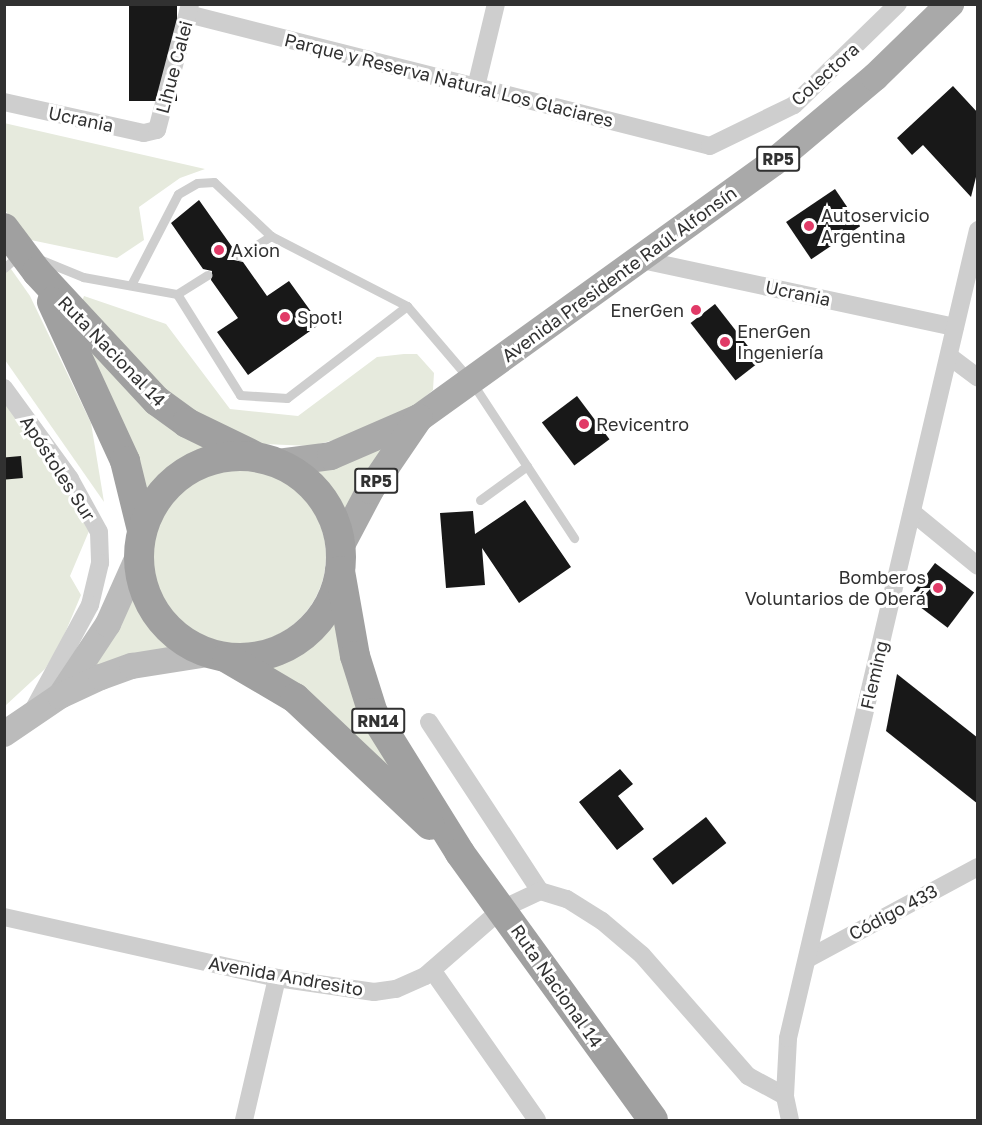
<!DOCTYPE html>
<meta charset="utf-8">
<style>
body{margin:0}
#map{position:relative;width:982px;height:1125px;overflow:hidden;background:#fff;font-family:"Golos Text",sans-serif}
div>[style]{position:absolute}
.green>*{inset:0;background:#e6eadd}
.round{border-radius:50%}
.building>*{inset:0;background:#181818;transform-origin:0 0}
.service>*{height:9px;margin:-4.5px;padding:0 4.5px;transform-origin:4.5px;border-radius:4.5px;background:#cecece}
.minor>*{height:18px;margin:-9px;padding:0 9px;transform-origin:9px;border-radius:9px;background:#cecece}
.secondary>*{height:26px;margin:-13px;padding:0 13px;transform-origin:13px;border-radius:13px;background:#bbb}
.primary>*{height:28px;margin:-14px;padding:0 14px;transform-origin:14px;border-radius:14px;background:#a9a9a9}
.trunk>*{height:30px;margin:-15px;padding:0 15px;transform-origin:15px;border-radius:15px;background:#a0a0a0}
.trunk>.ring{margin:-15px;padding:0;box-sizing:content-box;background:none;border:30px solid #a0a0a0;border-radius:50%}
.dots>*{width:16px;height:16px;translate:-50% -50%;box-sizing:border-box;border:3px solid #fff;border-radius:50%}
span{translate:-50% -50%;white-space:nowrap;text-align:center;line-height:1.15;-webkit-text-stroke:6px #fff;paint-order:stroke}
.shield-label span{padding:2px 4px;background:#fff;border:2px solid;border-radius:4px;-webkit-text-stroke-width:0}
.shield-label{font-size:16px;color:#313131;font-weight:700}
.street-label{font-size:18px;color:#313131}
.poi-label{font-size:18px;color:#313131}
.left{translate:0 -50%;text-align:left}
.right{translate:-100% -50%;text-align:right}
.frame{position:absolute;inset:0;border:6px solid #313131;pointer-events:none}
</style>
<div id="map">
<div class="green">
<i style="clip-path:polygon(4px 123px,205px 169px,180px 178px,139px 207px,144px 240px,117px 258px,26px 239px,5px 210px)"></i>
<i style="clip-path:polygon(4px 259px,30px 296px,91px 423px,104px 502px,5px 360px)"></i>
<i style="clip-path:polygon(84px 296px,166px 324px,230px 409px,298px 416px,377px 357px,404px 354px,417px 354px,434px 373px,433px 390px,408px 411px,357px 434px,311px 446px,264px 444px,227px 433px,163px 393px,80px 307px)"></i>
<i style="clip-path:polygon(72px 324px,222px 449px,179px 466px,140px 508px)"></i>
<i style="clip-path:polygon(5px 400px,92px 524px,70px 576px,81px 595px,60px 645px,45px 669px,5px 706px)"></i>
<i style="clip-path:polygon(397px 437px,341px 527px,327px 487px,296px 465px)"></i>
<i class="round" style="left:150px;top:468px;width:176px;height:176px"></i>
<i style="clip-path:polygon(131px 584px,149px 623px,182px 648px,91px 673px)"></i>
<i style="clip-path:polygon(337px 600px,408px 787px,253px 664px,292px 652px,317px 632px)"></i>
</div>
<div class="building">
<i style="left:129px;top:4px;width:48px;height:97px"></i>
<i style="clip-path:polygon(953px 86px,978px 113px,978px 169px,971px 197px,923px 145px,912px 155px,897px 138px)"></i>
<i style="left:835px;top:189px;width:45px;height:59px;rotate:56deg"></i>
<i style="clip-path:polygon(199px 200px,235px 251px,234px 260px,243px 262px,267px 296px,289px 281px,320px 324px,248px 375px,217px 332px,238px 318px,211px 280px,212px 271px,203px 269px,171px 223px)"></i>
<i style="left:715px;top:304px;width:73px;height:31px;rotate:52deg"></i>
<i style="left:577px;top:396px;width:54px;height:44px;rotate:53deg"></i>
<i style="left:21px;top:456px;width:22px;height:17px;rotate:85deg"></i>
<i style="clip-path:polygon(525px 500px,571px 567px,519px 603px,482px 548px,485px 585px,446px 588px,440px 513px,473px 511px,475px 534px)"></i>
<i style="left:935px;top:563px;width:49px;height:44px;rotate:37deg"></i>
<i style="clip-path:polygon(897px 674px,978px 738px,978px 804px,886px 731px)"></i>
<i style="clip-path:polygon(620px 769px,633px 784px,618px 796px,644px 829px,617px 850px,579px 802px)"></i>
<i style="left:706px;top:817px;width:33px;height:68px;rotate:52deg"></i>
</div>
<div class="service">
<i style="left:239px;top:256px;width:38px;rotate:-32deg"></i>
<i style="left:271px;top:236px;width:153px;rotate:27.2deg"></i>
<i style="left:407px;top:306px;width:99px;rotate:49.5deg"></i>
<i style="left:471px;top:381px;width:188px;rotate:56.7deg"></i>
<i style="left:39px;top:259px;width:48px;rotate:22.2deg"></i>
<i style="left:83px;top:277px;width:96px;rotate:10.3deg"></i>
<i style="left:177px;top:294px;width:36px;rotate:-32deg"></i>
<i style="left:4px;top:268px;width:18px;rotate:-41deg"></i>
<i style="left:131px;top:285px;width:102px;rotate:-62.7deg"></i>
<i style="left:178px;top:194px;width:22px;rotate:-30deg"></i>
<i style="left:197px;top:183px;width:17px;rotate:-3deg"></i>
<i style="left:214px;top:182px;width:79px;rotate:43.5deg"></i>
<i style="left:177px;top:294px;width:119px;rotate:58deg"></i>
<i style="left:240px;top:395px;width:47px;rotate:3.7deg"></i>
<i style="left:287px;top:398px;width:151px;rotate:-37.5deg"></i>
<i style="left:480px;top:500px;width:58px;rotate:-35.9deg"></i>
</div>
<div class="minor">
<i style="left:188px;top:14px;width:538px;rotate:14.19deg"></i>
<i style="left:710px;top:146px;width:93px;rotate:-26deg"></i>
<i style="left:794px;top:105px;width:145px;rotate:-44.2deg"></i>
<i style="left:476px;top:87px;width:85px;rotate:-76.5deg"></i>
<i style="left:4px;top:102px;width:143px;rotate:12.5deg"></i>
<i style="left:144px;top:133px;width:13px;rotate:-13deg"></i>
<i style="left:157px;top:130px;width:130px;rotate:-75.3deg"></i>
<i style="left:642px;top:260px;width:320px;rotate:12.1deg"></i>
<i style="left:949px;top:356px;width:36px;rotate:37deg"></i>
<i style="left:4px;top:388px;width:112px;rotate:54deg"></i>
<i style="left:70px;top:479px;width:60px;rotate:61.3deg"></i>
<i style="left:99px;top:532px;width:31px;rotate:88deg"></i>
<i style="left:100px;top:563px;width:43px;rotate:103.4deg"></i>
<i style="left:90px;top:605px;width:124px;rotate:118.4deg"></i>
<i style="left:912px;top:512px;width:85px;rotate:39.3deg"></i>
<i style="left:429px;top:722px;width:202px;rotate:56.7deg"></i>
<i style="left:540px;top:891px;width:28px;rotate:17deg"></i>
<i style="left:567px;top:899px;width:41px;rotate:32.2deg"></i>
<i style="left:602px;top:921px;width:52px;rotate:40.4deg"></i>
<i style="left:642px;top:955px;width:161px;rotate:48.8deg"></i>
<i style="left:748px;top:1076px;width:42px;rotate:28.4deg"></i>
<i style="left:4px;top:917px;width:280px;rotate:12.6deg"></i>
<i style="left:277px;top:978px;width:98px;rotate:8.2deg"></i>
<i style="left:374px;top:992px;width:22px;rotate:-8deg"></i>
<i style="left:396px;top:989px;width:32px;rotate:-24deg"></i>
<i style="left:425px;top:976px;width:102px;rotate:-41deg"></i>
<i style="left:502px;top:909px;width:42px;rotate:-25.3deg"></i>
<i style="left:809px;top:958px;width:192px;rotate:-28.3deg"></i>
<i style="left:432px;top:970px;width:183px;rotate:55deg"></i>
<i style="left:244px;top:1120px;width:146px;rotate:-76.9deg"></i>
<i style="left:790px;top:1120px;width:25px;rotate:-102deg"></i>
<i style="left:785px;top:1096px;width:58px;rotate:-87deg"></i>
<i style="left:788px;top:1038px;width:830px;rotate:-76.77deg"></i>
</div>
<div class="secondary">
<i style="left:61px;top:695px;width:85px;rotate:-56.5deg"></i>
<i style="left:108px;top:624px;width:73px;rotate:-65.9deg"></i>
<i style="left:4px;top:734px;width:68px;rotate:-34.2deg"></i>
<i style="left:60px;top:696px;width:45px;rotate:-24.9deg"></i>
<i style="left:101px;top:677px;width:33px;rotate:-20deg"></i>
<i style="left:132px;top:666px;width:77px;rotate:-9deg"></i>
</div>
<div class="primary">
<i style="left:278px;top:463px;width:53px;rotate:-7.5deg"></i>
<i style="left:331px;top:456px;width:96px;rotate:-23.4deg"></i>
<i style="left:419px;top:418px;width:438px;rotate:-35.8deg"></i>
<i style="left:774px;top:162px;width:132px;rotate:-40.1deg"></i>
<i style="left:875px;top:77px;width:105px;rotate:-44.2deg"></i>
<i style="left:340px;top:547px;width:64px;rotate:-62.2deg"></i>
<i style="left:370px;top:490px;width:87px;rotate:-55.8deg"></i>
</div>
<div class="trunk">
<i style="left:4px;top:228px;width:55px;rotate:53.1deg"></i>
<i style="left:37px;top:272px;width:176px;rotate:47.1deg"></i>
<i style="left:157px;top:401px;width:37px;rotate:36deg"></i>
<i style="left:187px;top:423px;width:73px;rotate:25.9deg"></i>
<i style="left:52px;top:302px;width:175px;rotate:65.3deg"></i>
<i style="left:125px;top:461px;width:71px;rotate:76.2deg"></i>
<i class="ring" style="left:139px;top:456px;width:172px;height:172px"></i>
<i style="left:340px;top:571px;width:86px;rotate:80deg"></i>
<i style="left:355px;top:656px;width:60px;rotate:72.5deg"></i>
<i style="left:373px;top:713px;width:165px;rotate:58.1deg"></i>
<i style="left:460px;top:853px;width:329px;rotate:54.1deg"></i>
<i style="left:227px;top:658px;width:79px;rotate:30.5deg"></i>
<i style="left:295px;top:698px;width:185px;rotate:43.3deg"></i>
</div>
<div class="dots">
<i style="left:809px;top:226px;background:#e13a67"></i>
<i style="left:219px;top:250px;background:#e13a67"></i>
<i style="left:696px;top:310px;background:#e13a67"></i>
<i style="left:285px;top:317px;background:#e13a67"></i>
<i style="left:725px;top:342px;background:#e13a67"></i>
<i style="left:584px;top:424px;background:#e13a67"></i>
<i style="left:938px;top:588px;background:#e13a67"></i>
</div>
<div class="shield-label">
<span style="left:778px;top:159px">RP5</span>
<span style="left:376px;top:481px">RP5</span>
<span style="left:378px;top:721px">RN14</span>
</div>
<div class="street-label">
<span style="left:174px;top:67px;rotate:-75deg">Lihue Calei</span>
<span style="left:825px;top:74px;rotate:-42deg">Colectora</span>
<span style="left:449px;top:80px;rotate:14deg">Parque y Reserva Natural Los Glaciares</span>
<span style="left:81px;top:119px;rotate:12deg">Ucrania</span>
<span style="left:619px;top:274px;rotate:-36deg">Avenida Presidente Raúl Alfonsín</span>
<span style="left:798px;top:293px;rotate:12deg">Ucrania</span>
<span style="left:112px;top:351px;rotate:46deg">Ruta Nacional 14</span>
<span style="left:58px;top:468px;rotate:57deg">Apóstoles Sur</span>
<span style="left:874px;top:675px;rotate:-77deg">Fleming</span>
<span style="left:893px;top:912px;rotate:-28deg">Código 433</span>
<span style="left:286px;top:976px;rotate:10deg">Avenida Andresito</span>
<span style="left:557px;top:986px;rotate:55deg">Ruta Nacional 14</span>
</div>
<div class="poi-label">
<span class="left" style="left:821px;top:226px">Autoservicio<br>Argentina</span>
<span class="left" style="left:231px;top:250px">Axion</span>
<span class="right" style="left:684px;top:310px">EnerGen</span>
<span class="left" style="left:297px;top:317px">Spot!</span>
<span class="left" style="left:737px;top:342px">EnerGen<br>Ingeniería</span>
<span class="left" style="left:596px;top:424px">Revicentro</span>
<span class="right" style="left:926px;top:588px">Bomberos<br>Voluntarios de Oberá</span>
</div>
<div class="frame"></div>
</div>
